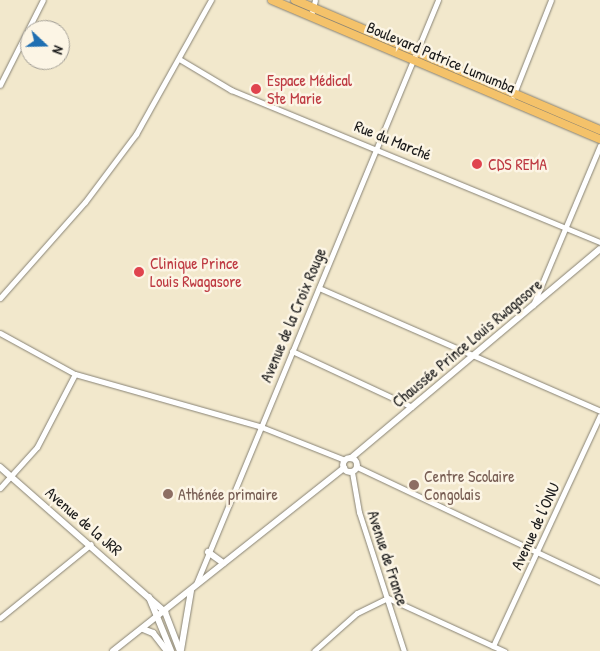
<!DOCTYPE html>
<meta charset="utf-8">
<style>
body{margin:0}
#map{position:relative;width:600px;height:651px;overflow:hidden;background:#f2e8cc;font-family:"Patrick Hand",sans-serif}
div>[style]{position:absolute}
.roads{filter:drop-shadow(0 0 1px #878274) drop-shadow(0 0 1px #878274)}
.minor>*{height:5px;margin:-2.5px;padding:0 2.5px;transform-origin:2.5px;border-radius:2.5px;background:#fff}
.tertiary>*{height:6px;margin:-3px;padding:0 3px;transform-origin:3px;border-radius:3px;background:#fff}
.tertiary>.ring{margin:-3px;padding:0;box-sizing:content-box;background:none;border:6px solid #fff;border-radius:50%}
.primary>*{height:8px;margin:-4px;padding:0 4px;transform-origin:4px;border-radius:4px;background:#f4c26a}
.dots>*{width:14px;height:14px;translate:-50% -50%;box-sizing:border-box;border:2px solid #fcf5e5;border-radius:50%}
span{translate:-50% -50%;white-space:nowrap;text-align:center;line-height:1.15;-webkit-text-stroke:5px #fcf5e5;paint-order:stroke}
.street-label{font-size:16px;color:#1c1c1c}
.health-label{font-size:16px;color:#be3a42}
.left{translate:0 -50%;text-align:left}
.education-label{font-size:16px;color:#785e54}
.north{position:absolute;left:20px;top:20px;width:50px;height:50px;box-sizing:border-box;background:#fcf5e5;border:1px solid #a29e95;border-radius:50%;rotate:111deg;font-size:14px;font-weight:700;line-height:20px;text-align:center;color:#1c1c1c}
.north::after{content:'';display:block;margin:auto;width:18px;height:22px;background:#1f6fb2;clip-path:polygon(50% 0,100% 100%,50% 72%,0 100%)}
</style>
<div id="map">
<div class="roads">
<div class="minor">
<i style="left:311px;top:16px;width:16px;rotate:-76deg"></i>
<i style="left:179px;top:59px;width:61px;rotate:30.8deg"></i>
<i style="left:231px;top:90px;width:399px;rotate:22.4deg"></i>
<i style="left:0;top:85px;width:95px;rotate:-63.2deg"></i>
<i style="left:513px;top:96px;width:103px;rotate:-68.4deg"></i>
<i style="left:319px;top:288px;width:307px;rotate:23.6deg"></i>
<i style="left:0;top:298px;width:128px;rotate:-48.5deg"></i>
<i style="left:85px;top:202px;width:85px;rotate:-53.1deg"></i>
<i style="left:136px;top:134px;width:154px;rotate:-60.8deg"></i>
<i style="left:533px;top:305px;width:173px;rotate:-67.2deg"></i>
<i style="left:0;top:333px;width:85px;rotate:28.7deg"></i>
<i style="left:75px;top:374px;width:191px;rotate:15.8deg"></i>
<i style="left:259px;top:426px;width:92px;rotate:21.6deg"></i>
<i style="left:292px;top:351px;width:132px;rotate:25deg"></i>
<i style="left:357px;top:467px;width:269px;rotate:25.3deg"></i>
<i style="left:352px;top:472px;width:41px;rotate:80.1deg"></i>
<i style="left:359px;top:512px;width:146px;rotate:72.1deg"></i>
<i style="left:0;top:488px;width:55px;rotate:-47.9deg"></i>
<i style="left:37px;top:447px;width:82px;rotate:-62.5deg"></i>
<i style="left:196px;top:584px;width:632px;rotate:-67.49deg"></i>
<i style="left:388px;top:598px;width:128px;rotate:24.6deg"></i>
<i style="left:0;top:618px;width:117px;rotate:-39.1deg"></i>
<i style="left:493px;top:646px;width:254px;rotate:-65.1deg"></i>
<i style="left:314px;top:651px;width:57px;rotate:-41.5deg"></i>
<i style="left:357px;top:613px;width:34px;rotate:-26deg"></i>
</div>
<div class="tertiary">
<i class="ring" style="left:343px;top:458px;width:8px;height:8px"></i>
<i style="left:351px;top:458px;width:325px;rotate:-40deg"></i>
<i style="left:0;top:467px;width:220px;rotate:41.3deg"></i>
<i style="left:165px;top:612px;width:42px;rotate:69deg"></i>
<i style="left:208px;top:552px;width:19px;rotate:36deg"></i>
<i style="left:149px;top:597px;width:58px;rotate:67.8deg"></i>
<i style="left:143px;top:629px;width:11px;rotate:22deg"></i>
<i style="left:153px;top:633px;width:23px;rotate:52deg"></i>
<i style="left:181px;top:650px;width:60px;rotate:-80.4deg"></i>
<i style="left:113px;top:651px;width:295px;rotate:-38.4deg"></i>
</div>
<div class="primary">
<i style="left:272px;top:0;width:356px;rotate:23deg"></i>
<i style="left:295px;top:0;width:332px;rotate:23.1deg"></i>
</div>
</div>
<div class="dots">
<i style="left:256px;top:89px;background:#e0444e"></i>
<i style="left:477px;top:164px;background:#e0444e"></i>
<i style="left:139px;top:272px;background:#e0444e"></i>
<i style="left:414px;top:485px;background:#8d6e63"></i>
<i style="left:168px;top:494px;background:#8d6e63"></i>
</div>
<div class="street-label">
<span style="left:441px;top:57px;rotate:23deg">Boulevard Patrice Lumumba</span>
<span style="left:393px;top:140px;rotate:22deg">Rue du Marché</span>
<span style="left:293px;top:315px;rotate:-67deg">Avenue de la Croix Rouge</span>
<span style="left:467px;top:343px;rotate:-40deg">Chaussée Prince Louis Rwagasore</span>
<span style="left:84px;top:521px;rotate:41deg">Avenue de la JRR</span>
<span style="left:535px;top:526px;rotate:-65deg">Avenue de l'ONU</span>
<span style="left:388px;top:558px;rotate:72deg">Avenue de France</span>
</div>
<div class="health-label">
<span class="left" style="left:267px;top:89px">Espace Médical<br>Ste Marie</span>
<span class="left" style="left:488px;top:164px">CDS REMA</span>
<span class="left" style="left:150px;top:272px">Clinique Prince<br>Louis Rwagasore</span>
</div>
<div class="education-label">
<span class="left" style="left:424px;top:485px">Centre Scolaire<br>Congolais</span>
<span class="left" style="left:178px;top:494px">Athénée primaire</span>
</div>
<div class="north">N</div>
</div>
